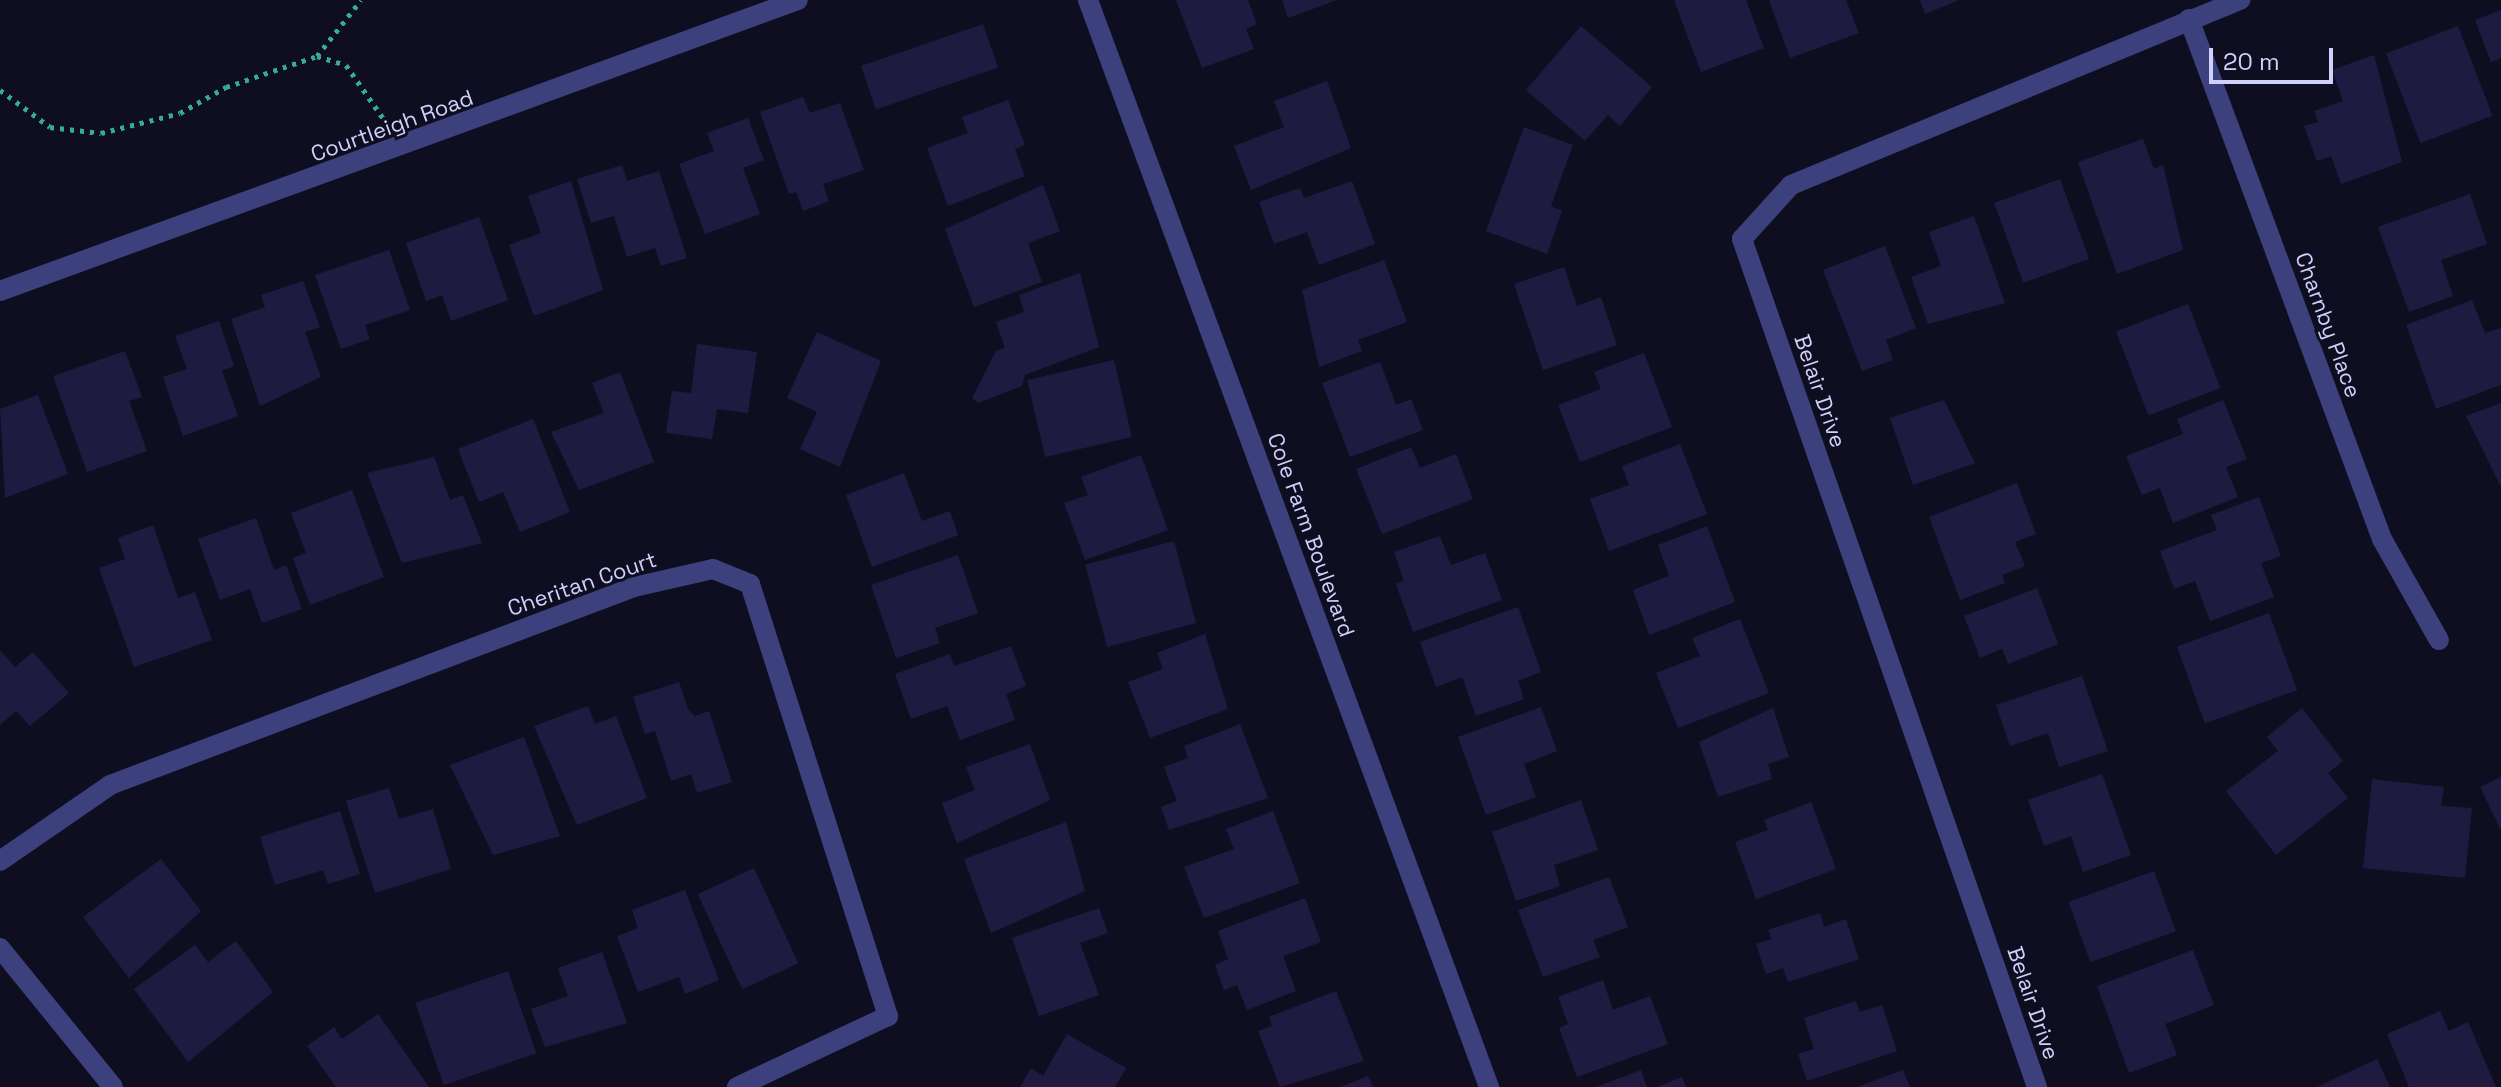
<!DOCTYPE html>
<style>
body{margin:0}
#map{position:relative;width:2501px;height:1087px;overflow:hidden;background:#0f0e20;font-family:"Space Grotesk",sans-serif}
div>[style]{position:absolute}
.building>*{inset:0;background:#1f1b40;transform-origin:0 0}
.path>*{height:5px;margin-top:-2.5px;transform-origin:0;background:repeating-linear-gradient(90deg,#34ac99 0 4px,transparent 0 10px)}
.street>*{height:20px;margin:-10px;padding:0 10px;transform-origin:10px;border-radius:10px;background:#3c407d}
span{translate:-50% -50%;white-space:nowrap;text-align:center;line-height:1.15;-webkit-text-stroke:6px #0f0e20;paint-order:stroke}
.street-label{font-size:22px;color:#d0d0fd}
.scale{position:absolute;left:2209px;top:48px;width:124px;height:36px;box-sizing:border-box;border:4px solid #d0d0fd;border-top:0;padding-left:10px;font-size:24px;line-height:28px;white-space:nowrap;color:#d0d0fd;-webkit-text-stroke:6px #0f0e20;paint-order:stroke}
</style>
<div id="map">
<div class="building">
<i style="clip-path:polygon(1176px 0,1248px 0,1257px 24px,1246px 29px,1254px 49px,1202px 68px)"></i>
<i style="clip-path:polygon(1282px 0,1337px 0,1288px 18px)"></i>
<i style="clip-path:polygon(1674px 0,1746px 0,1764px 48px,1701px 72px)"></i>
<i style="clip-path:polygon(1769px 0,1846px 0,1859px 33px,1790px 58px)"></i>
<i style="clip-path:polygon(1920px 0,1959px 0,1925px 14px)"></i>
<i style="clip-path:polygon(2501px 10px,2501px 58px,2491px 62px,2475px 20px)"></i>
<i style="left:983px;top:24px;width:46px;height:129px;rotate:71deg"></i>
<i style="clip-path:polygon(1581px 26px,1652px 87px,1620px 126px,1608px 115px,1585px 141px,1526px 90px)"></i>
<i style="left:2458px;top:26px;width:96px;height:77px;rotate:69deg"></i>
<i style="clip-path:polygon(2374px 55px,2402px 162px,2341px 184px,2331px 156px,2317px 161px,2304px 126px,2318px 122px,2314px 111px,2343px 101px,2332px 70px)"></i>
<i style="clip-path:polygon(1327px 81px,1351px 148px,1251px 190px,1234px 146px,1284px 127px,1274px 101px)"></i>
<i style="clip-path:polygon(803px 97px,810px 113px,840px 103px,864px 170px,823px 184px,829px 201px,803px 211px,796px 192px,789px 194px,760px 112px)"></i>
<i style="clip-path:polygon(1008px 100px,1025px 145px,1015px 149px,1025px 176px,948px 206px,927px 148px,968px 133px,962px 117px)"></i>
<i style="clip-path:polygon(748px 118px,764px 160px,743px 168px,760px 214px,705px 234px,679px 164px,714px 151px,707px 133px)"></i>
<i style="clip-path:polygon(1524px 127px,1573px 145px,1551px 206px,1562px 211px,1547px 254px,1486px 231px)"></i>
<i style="clip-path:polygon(2143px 139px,2154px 169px,2163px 165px,2183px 250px,2117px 274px,2078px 162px)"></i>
<i style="clip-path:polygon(622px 165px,627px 181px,659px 171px,687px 258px,661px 266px,655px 248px,627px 257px,614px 216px,591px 223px,577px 179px)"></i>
<i style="left:2060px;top:179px;width:85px;height:70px;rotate:70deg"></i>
<i style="clip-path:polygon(571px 181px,603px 290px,534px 316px,509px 245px,541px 233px,528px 196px)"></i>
<i style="clip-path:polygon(1352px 181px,1375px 244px,1319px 265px,1307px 232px,1274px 244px,1259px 202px,1300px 188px,1304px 198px)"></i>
<i style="clip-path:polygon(1043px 185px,1060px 231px,1028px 243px,1042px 282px,974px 307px,945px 229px)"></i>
<i style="clip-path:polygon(2470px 194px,2487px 244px,2441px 260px,2453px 296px,2409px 312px,2378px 227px)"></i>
<i style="clip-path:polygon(1974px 216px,2005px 303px,1928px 324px,1911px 277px,1941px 266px,1929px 232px)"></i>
<i style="clip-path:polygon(479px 217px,508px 300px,451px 321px,442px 295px,426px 301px,406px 243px)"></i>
<i style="clip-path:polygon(1885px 246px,1916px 328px,1886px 340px,1893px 360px,1862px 371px,1823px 270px)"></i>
<i style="clip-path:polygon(389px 250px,410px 310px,365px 325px,370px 339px,341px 349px,315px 275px)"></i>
<i style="clip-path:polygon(1384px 260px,1407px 322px,1358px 340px,1362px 351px,1319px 367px,1302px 290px)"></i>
<i style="clip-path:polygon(1564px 267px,1577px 306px,1601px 297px,1617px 345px,1543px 370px,1514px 284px)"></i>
<i style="clip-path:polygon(1080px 273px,1099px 347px,1025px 375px,1022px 386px,978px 403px,972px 398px,996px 351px,1005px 348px,996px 322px,1024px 312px,1019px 295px)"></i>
<i style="clip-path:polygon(303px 281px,320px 327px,305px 332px,321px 377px,260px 406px,231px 319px,265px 307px,261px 295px)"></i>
<i style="clip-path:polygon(2472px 300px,2485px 333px,2501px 328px,2501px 385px,2436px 409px,2406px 325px)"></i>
<i style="left:2188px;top:304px;width:90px;height:77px;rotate:69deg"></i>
<i style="clip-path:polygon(219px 321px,234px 366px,222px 371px,238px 416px,183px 436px,163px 377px,187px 369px,175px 336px)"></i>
<i style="clip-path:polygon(817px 332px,881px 361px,840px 467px,800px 449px,817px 412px,787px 398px)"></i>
<i style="clip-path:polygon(697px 344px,757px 352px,748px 413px,717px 409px,712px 439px,666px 433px,672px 391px,691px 393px)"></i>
<i style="clip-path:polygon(125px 351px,142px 397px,129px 401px,147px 451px,87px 472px,53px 376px)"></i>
<i style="clip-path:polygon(1644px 353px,1672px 427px,1580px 462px,1558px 405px,1601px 389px,1594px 372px)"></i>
<i style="left:1114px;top:360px;width:79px;height:89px;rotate:77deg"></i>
<i style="clip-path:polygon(1380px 362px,1396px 405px,1411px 399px,1423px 430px,1350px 457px,1322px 383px)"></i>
<i style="clip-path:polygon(620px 372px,654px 462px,579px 490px,551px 432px,604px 413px,592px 383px)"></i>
<i style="clip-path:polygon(38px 395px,68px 474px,5px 498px,0 409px)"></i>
<i style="clip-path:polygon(1944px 400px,1975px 463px,1913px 485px,1890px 418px)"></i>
<i style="clip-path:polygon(2223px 400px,2247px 459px,2226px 467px,2238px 497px,2173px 523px,2160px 488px,2142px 495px,2126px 456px,2183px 434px,2177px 419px)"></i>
<i style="clip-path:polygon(2501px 403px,2501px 487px,2466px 416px)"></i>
<i style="clip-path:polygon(533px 419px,570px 512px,520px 532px,503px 492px,479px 502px,458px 449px)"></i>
<i style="clip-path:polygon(1680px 444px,1707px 514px,1609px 551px,1590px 499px,1629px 485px,1622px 466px)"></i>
<i style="clip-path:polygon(1411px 447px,1420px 468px,1456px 454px,1473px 499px,1382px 534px,1356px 469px)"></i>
<i style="clip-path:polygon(1141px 455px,1168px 530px,1085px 560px,1064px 503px,1088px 495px,1081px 477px)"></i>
<i style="clip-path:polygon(434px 457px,450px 500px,463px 495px,482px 543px,402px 563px,367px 473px)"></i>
<i style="clip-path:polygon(904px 473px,922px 521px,950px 511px,958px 535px,872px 567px,846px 495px)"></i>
<i style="clip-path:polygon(2017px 483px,2036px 534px,2015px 542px,2025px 566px,2002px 575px,2005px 583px,1960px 600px,1929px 517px)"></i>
<i style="clip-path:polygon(352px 490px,384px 577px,310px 605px,293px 558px,306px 553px,291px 513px)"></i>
<i style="clip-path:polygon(2259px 497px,2281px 556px,2261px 563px,2274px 597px,2210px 621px,2195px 581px,2174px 589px,2160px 551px,2217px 530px,2211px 515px)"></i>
<i style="clip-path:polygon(256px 518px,274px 570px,286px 565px,302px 609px,262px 623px,250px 589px,220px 600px,198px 539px)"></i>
<i style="clip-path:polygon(153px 525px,178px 598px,195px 592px,212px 640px,134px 667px,99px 568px,125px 559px,118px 538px)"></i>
<i style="clip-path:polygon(1707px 526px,1735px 602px,1649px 635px,1633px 590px,1669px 576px,1658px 545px)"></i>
<i style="clip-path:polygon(1440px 536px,1451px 565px,1485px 553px,1502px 600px,1413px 632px,1396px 584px,1404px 581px,1394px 552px)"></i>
<i style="left:1174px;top:541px;width:85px;height:92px;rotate:75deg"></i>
<i style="clip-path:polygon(958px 555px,978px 613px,935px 628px,940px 643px,896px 658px,871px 585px)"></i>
<i style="clip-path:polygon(2037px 588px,2058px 644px,2008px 664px,2002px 649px,1980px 658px,1964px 616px)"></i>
<i style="clip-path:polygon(1518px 607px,1541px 672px,1518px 681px,1524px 699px,1476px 716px,1462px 677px,1436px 687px,1420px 642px)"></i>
<i style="left:2269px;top:613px;width:82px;height:98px;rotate:70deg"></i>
<i style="clip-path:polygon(1740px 619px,1769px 693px,1678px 728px,1656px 673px,1700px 656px,1692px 638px)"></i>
<i style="clip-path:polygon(1205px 634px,1228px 709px,1150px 738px,1128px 682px,1163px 669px,1157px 653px)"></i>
<i style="clip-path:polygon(1011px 646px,1026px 686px,1006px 694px,1015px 720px,960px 740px,947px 706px,911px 719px,895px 674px,950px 654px,954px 666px)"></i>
<i style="clip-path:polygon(0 650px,15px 667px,33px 652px,69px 693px,30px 726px,16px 711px,0 725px)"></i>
<i style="clip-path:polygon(2082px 676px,2108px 751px,2059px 767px,2048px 733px,2010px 746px,1996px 705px)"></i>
<i style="clip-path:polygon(679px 682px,688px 709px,695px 716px,709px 711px,732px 782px,697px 793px,691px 774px,671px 781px,655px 731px,645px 734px,633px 697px)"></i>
<i style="clip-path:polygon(588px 706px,595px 724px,616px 716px,647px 798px,577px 825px,534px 726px)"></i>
<i style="clip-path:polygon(1541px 707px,1557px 751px,1524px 764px,1536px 797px,1486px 815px,1458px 737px)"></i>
<i style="clip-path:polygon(1773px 708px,1789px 757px,1768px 764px,1772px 779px,1718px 797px,1699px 742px)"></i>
<i style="clip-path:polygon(2302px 708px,2343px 761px,2328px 773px,2348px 798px,2276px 855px,2226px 791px,2278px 751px,2267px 737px)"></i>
<i style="clip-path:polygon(1240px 724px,1268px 798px,1169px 830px,1161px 807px,1177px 801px,1164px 767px,1188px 758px,1184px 746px)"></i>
<i style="clip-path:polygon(524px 737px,560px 836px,493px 855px,450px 765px)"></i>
<i style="clip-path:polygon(1030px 744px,1050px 800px,957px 843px,942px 803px,975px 790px,966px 767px)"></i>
<i style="clip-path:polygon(2102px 774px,2131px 855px,2083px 872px,2071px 836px,2044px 846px,2028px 800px)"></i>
<i style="clip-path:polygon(2501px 777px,2501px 830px,2480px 787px)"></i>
<i style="clip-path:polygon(2372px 779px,2444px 787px,2441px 806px,2472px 808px,2465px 878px,2363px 868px)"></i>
<i style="clip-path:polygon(389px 788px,399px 819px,433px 809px,451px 869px,375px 893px,346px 801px)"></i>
<i style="clip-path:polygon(1581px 800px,1598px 850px,1554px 865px,1560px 886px,1516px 901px,1492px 832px)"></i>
<i style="clip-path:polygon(1811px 802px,1836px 869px,1756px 899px,1735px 842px,1768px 830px,1764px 820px)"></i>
<i style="clip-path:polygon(340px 811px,360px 874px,328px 884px,323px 870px,275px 885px,260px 837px)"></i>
<i style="clip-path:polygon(1273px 811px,1300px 883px,1204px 918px,1184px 867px,1234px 849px,1226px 829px)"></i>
<i style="clip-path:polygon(1066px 822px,1085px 891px,991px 933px,964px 859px)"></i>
<i style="clip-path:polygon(161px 859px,201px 911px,129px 978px,83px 917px)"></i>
<i style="left:754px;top:868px;width:105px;height:62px;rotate:65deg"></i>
<i style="left:2154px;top:871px;width:64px;height:91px;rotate:70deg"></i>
<i style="clip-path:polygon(1609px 877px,1628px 927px,1593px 940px,1600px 957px,1543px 977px,1518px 910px)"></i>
<i style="clip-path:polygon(685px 890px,719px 980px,685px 994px,679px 977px,638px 992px,617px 936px,638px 928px,632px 910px)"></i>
<i style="clip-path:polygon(1305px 898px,1321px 942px,1283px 956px,1296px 991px,1247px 1010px,1237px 985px,1224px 990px,1215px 965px,1228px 959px,1218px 931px)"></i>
<i style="clip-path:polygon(1099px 908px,1108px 933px,1080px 943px,1099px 995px,1039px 1016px,1012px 938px)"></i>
<i style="clip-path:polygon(1820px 913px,1824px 927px,1846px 919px,1859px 959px,1788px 982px,1783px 968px,1766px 974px,1756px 944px,1772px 939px,1768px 930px)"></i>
<i style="clip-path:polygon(236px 941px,273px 992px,188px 1062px,134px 989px,195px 945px,208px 962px)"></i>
<i style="clip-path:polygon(2193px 950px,2214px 1005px,2165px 1024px,2177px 1055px,2129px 1073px,2097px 986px)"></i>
<i style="clip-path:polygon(602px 952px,627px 1023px,545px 1047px,531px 1009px,568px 996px,558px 968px)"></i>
<i style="left:508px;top:971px;width:87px;height:98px;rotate:71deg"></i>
<i style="clip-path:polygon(1603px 980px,1613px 1010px,1650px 996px,1668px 1044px,1577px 1077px,1559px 1028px,1568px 1024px,1558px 997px)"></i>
<i style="clip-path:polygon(1336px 991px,1364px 1061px,1280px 1087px,1258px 1031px,1272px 1026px,1269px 1017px)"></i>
<i style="clip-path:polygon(1856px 1001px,1860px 1012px,1882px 1005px,1897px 1051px,1807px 1081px,1798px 1054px,1814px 1049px,1804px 1018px)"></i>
<i style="clip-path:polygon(2440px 1011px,2449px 1031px,2468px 1022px,2496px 1087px,2409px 1087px,2387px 1034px)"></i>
<i style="clip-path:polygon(378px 1014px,429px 1087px,336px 1087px,307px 1046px,334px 1027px,342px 1039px)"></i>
<i style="clip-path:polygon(1067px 1034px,1126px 1068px,1115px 1087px,1020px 1087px,1031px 1068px,1043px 1076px)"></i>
<i style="clip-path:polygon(2377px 1059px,2390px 1087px,2317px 1087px)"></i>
<i style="clip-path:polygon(1641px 1070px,1647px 1087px,1596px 1087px)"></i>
<i style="clip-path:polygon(1903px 1070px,1910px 1087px,1857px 1087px)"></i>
<i style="clip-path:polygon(1368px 1076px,1373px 1087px,1340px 1087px)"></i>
<i style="clip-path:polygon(1682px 1077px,1686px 1087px,1657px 1087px)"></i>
</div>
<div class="path">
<i style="left:317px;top:56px;width:71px;rotate:-51.8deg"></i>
<i style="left:0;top:90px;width:62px;rotate:36.5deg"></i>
<i style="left:50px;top:127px;width:51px;rotate:6.7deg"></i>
<i style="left:101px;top:133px;width:81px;rotate:-14.2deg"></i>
<i style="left:180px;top:113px;width:53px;rotate:-29.5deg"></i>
<i style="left:226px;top:87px;width:96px;rotate:-18.8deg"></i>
<i style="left:317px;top:56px;width:30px;rotate:17deg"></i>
<i style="left:346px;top:65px;width:68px;rotate:55.1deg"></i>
</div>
<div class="street">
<i style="left:1088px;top:0;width:1159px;rotate:69.75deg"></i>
<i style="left:2189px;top:19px;width:555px;rotate:69.64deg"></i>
<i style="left:2382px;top:539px;width:116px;rotate:60.6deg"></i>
<i style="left:0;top:291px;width:849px;rotate:-20.03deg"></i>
<i style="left:0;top:861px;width:134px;rotate:-34.6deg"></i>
<i style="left:110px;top:785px;width:560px;rotate:-20.7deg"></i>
<i style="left:634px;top:587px;width:81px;rotate:-12.8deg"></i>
<i style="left:713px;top:569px;width:40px;rotate:22deg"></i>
<i style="left:750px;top:584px;width:454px;rotate:72.3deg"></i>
<i style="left:888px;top:1016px;width:167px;rotate:154.8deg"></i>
<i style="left:0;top:948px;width:179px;rotate:50.9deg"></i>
<i style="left:2037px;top:1087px;width:898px;rotate:-109.18deg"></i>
<i style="left:1742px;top:239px;width:73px;rotate:-47.8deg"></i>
<i style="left:1791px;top:185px;width:486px;rotate:-22.4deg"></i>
</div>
<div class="street-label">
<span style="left:392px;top:126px;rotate:-20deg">Courtleigh Road</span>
<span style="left:2328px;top:325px;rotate:70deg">Charnby Place</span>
<span style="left:1820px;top:391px;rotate:71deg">Belair Drive</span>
<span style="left:1311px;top:535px;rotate:70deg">Cole Farm Boulevard</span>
<span style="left:582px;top:584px;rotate:-19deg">Cheritan Court</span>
<span style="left:2033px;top:1003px;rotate:71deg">Belair Drive</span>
</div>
<div class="scale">20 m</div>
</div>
